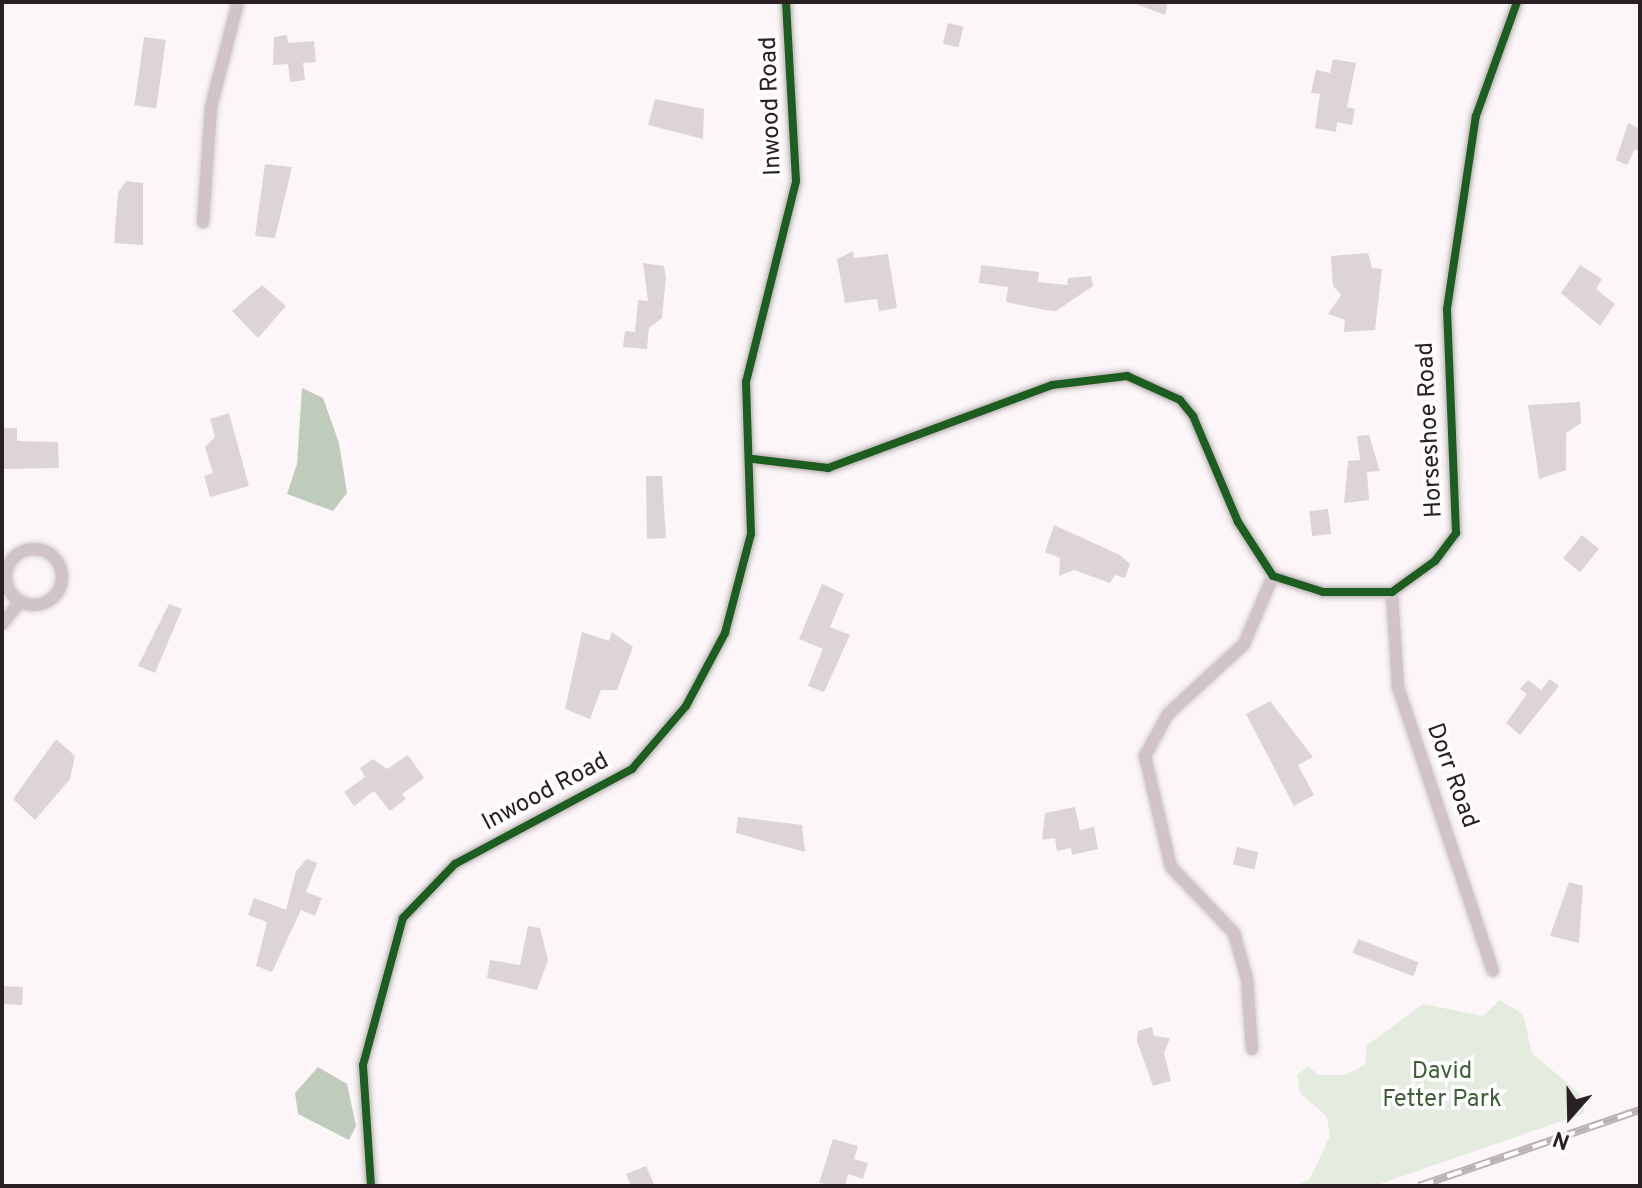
<!DOCTYPE html>
<style>
body{margin:0}
#map{position:relative;width:1642px;height:1188px;overflow:hidden;background:#fcf6f8;font-family:Overpass,sans-serif}
div>[style]{position:absolute}
.green>*{inset:0;background:#e4ece0}
.water>*{inset:0;background:#bfccbb}
.building>*{inset:0;background:#ddd4d8;transform-origin:0 0}
.roads{filter:drop-shadow(0 0 2px #d5d0d2) drop-shadow(0 0 2px #d5d0d2)}
.minor>*{height:12px;margin:-6px;padding:0 6px;transform-origin:6px;border-radius:6px;background:#d0c4c8}
.minor>.ring{margin:-6px;padding:0;box-sizing:content-box;background:none;border:12px solid #d0c4c8;border-radius:50%}
.rail>*{height:8px;margin-top:-4px;transform-origin:0;background:repeating-linear-gradient(90deg,#fff 0 15px,#bbb1b5 0 30px);box-sizing:border-box;border-block:2px solid #bbb1b5}
.cycleway>*{height:8px;margin:-4px;padding:0 4px;transform-origin:4px;border-radius:4px;background:#1b5e20}
span{translate:-50% -50%;white-space:nowrap;text-align:center;line-height:1.15;-webkit-text-stroke:7px #fff;paint-order:stroke}
.street-label{font-size:24px;color:#2a2024}
.park-label{font-size:24px;color:#3d5e37}
.frame{position:absolute;inset:0;border:4px solid #2a2024;pointer-events:none}
.north{position:absolute;left:1530px;top:1076px;width:80px;height:80px;-webkit-text-stroke:6px #fff;paint-order:stroke;rotate:200deg;font-size:22px;font-weight:700;line-height:32px;text-align:center;color:#2a2024}
.north::after{content:'';display:block;margin:auto;width:28px;height:36px;background:#2a2024;clip-path:polygon(50% 0,100% 100%,50% 72%,0 100%)}
</style>
<div id="map">
<div class="green">
<i style="clip-path:polygon(1500px 1000px,1523px 1014px,1532px 1053px,1579px 1093px,1585px 1113px,1374px 1186px,1294px 1186px,1310px 1179px,1330px 1136px,1327px 1117px,1300px 1093px,1297px 1075px,1308px 1066px,1318px 1075px,1345px 1075px,1365px 1065px,1367px 1045px,1423px 1004px,1483px 1016px)"></i>
</div>
<div class="water">
<i style="clip-path:polygon(302px 388px,323px 398px,339px 443px,347px 493px,333px 511px,287px 494px,297px 464px)"></i>
<i style="clip-path:polygon(318px 1067px,347px 1084px,356px 1126px,349px 1140px,298px 1114px,295px 1093px)"></i>
</div>
<div class="building">
<i style="clip-path:polygon(1131px 2px,1168px 2px,1165px 15px)"></i>
<i style="left:948px;top:23px;width:16px;height:21px;rotate:14deg"></i>
<i style="clip-path:polygon(287px 35px,288px 43px,314px 41px,316px 62px,303px 63px,305px 80px,290px 82px,288px 64px,273px 65px,274px 37px)"></i>
<i style="left:144px;top:37px;width:22px;height:69px;rotate:8deg"></i>
<i style="clip-path:polygon(1333px 59px,1356px 63px,1347px 107px,1355px 109px,1352px 125px,1337px 122px,1336px 132px,1315px 128px,1320px 94px,1311px 93px,1316px 70px,1330px 73px)"></i>
<i style="clip-path:polygon(655px 99px,704px 109px,703px 139px,648px 125px)"></i>
<i style="clip-path:polygon(1628px 123px,1640px 129px,1640px 152px,1635px 149px,1627px 165px,1616px 160px)"></i>
<i style="clip-path:polygon(265px 164px,292px 167px,275px 238px,255px 236px)"></i>
<i style="clip-path:polygon(126px 181px,143px 183px,143px 245px,114px 243px,118px 193px)"></i>
<i style="clip-path:polygon(853px 251px,854px 258px,888px 254px,897px 308px,879px 311px,877px 299px,845px 303px,837px 259px)"></i>
<i style="clip-path:polygon(1368px 253px,1372px 268px,1382px 269px,1375px 330px,1344px 332px,1345px 320px,1328px 314px,1341px 295px,1333px 286px,1331px 256px)"></i>
<i style="clip-path:polygon(643px 263px,664px 266px,666px 277px,662px 318px,649px 328px,647px 349px,623px 347px,625px 331px,635px 332px,638px 300px,648px 301px)"></i>
<i style="clip-path:polygon(981px 265px,1039px 272px,1038px 282px,1067px 285px,1068px 278px,1091px 276px,1093px 286px,1056px 311px,1045px 310px,1006px 302px,1008px 287px,979px 283px)"></i>
<i style="clip-path:polygon(1580px 265px,1602px 279px,1596px 289px,1615px 304px,1600px 326px,1561px 293px)"></i>
<i style="clip-path:polygon(262px 285px,286px 306px,258px 338px,232px 311px)"></i>
<i style="clip-path:polygon(1580px 402px,1581px 423px,1566px 433px,1566px 470px,1539px 479px,1528px 405px)"></i>
<i style="clip-path:polygon(229px 413px,249px 486px,210px 497px,204px 476px,213px 473px,205px 447px,215px 437px,210px 419px)"></i>
<i style="clip-path:polygon(2px 428px,17px 428px,17px 441px,58px 442px,59px 468px,2px 469px)"></i>
<i style="clip-path:polygon(1369px 435px,1380px 471px,1367px 472px,1369px 500px,1344px 503px,1348px 461px,1360px 460px,1357px 436px)"></i>
<i style="clip-path:polygon(646px 476px,662px 476px,666px 538px,647px 539px)"></i>
<i style="left:1328px;top:509px;width:25px;height:19px;rotate:83deg"></i>
<i style="clip-path:polygon(1054px 525px,1120px 555px,1130px 564px,1125px 578px,1115px 575px,1110px 583px,1074px 570px,1059px 576px,1060px 558px,1045px 552px)"></i>
<i style="left:1582px;top:535px;width:22px;height:30px;rotate:39deg"></i>
<i style="clip-path:polygon(822px 584px,844px 594px,830px 627px,850px 635px,824px 692px,808px 686px,823px 649px,799px 639px)"></i>
<i style="clip-path:polygon(169px 604px,182px 609px,155px 673px,138px 666px)"></i>
<i style="clip-path:polygon(582px 632px,609px 641px,612px 632px,633px 647px,617px 690px,601px 690px,590px 719px,565px 709px)"></i>
<i style="clip-path:polygon(1550px 679px,1559px 686px,1520px 735px,1506px 723px,1527px 694px,1520px 689px,1528px 680px,1541px 690px)"></i>
<i style="clip-path:polygon(1270px 701px,1313px 757px,1298px 765px,1314px 795px,1294px 806px,1246px 714px)"></i>
<i style="clip-path:polygon(56px 739px,75px 756px,70px 779px,35px 820px,13px 799px)"></i>
<i style="clip-path:polygon(408px 755px,424px 778px,402px 794px,406px 799px,390px 811px,374px 791px,354px 806px,344px 792px,365px 777px,360px 768px,373px 759px,387px 769px)"></i>
<i style="clip-path:polygon(1075px 807px,1080px 830px,1094px 827px,1098px 849px,1072px 855px,1071px 848px,1057px 851px,1055px 838px,1042px 840px,1045px 813px)"></i>
<i style="clip-path:polygon(738px 817px,802px 825px,805px 852px,736px 833px)"></i>
<i style="left:1237px;top:847px;width:22px;height:18px;rotate:13deg"></i>
<i style="clip-path:polygon(307px 859px,317px 863px,306px 892px,322px 898px,315px 916px,301px 910px,272px 972px,256px 966px,267px 922px,248px 915px,254px 898px,286px 910px,296px 871px)"></i>
<i style="clip-path:polygon(1569px 882px,1583px 886px,1579px 943px,1550px 936px)"></i>
<i style="clip-path:polygon(528px 926px,540px 928px,548px 960px,537px 990px,487px 978px,490px 960px,520px 965px)"></i>
<i style="left:1358px;top:939px;width:65px;height:15px;rotate:21deg"></i>
<i style="left:2px;top:986px;width:21px;height:18px;rotate:3deg"></i>
<i style="clip-path:polygon(1152px 1027px,1154px 1036px,1170px 1038px,1164px 1053px,1171px 1081px,1153px 1086px,1137px 1041px,1138px 1031px)"></i>
<i style="clip-path:polygon(833px 1139px,858px 1146px,854px 1159px,868px 1163px,863px 1179px,848px 1174px,845px 1186px,819px 1183px)"></i>
<i style="clip-path:polygon(646px 1166px,655px 1186px,631px 1186px,626px 1174px)"></i>
</div>
<div class="roads">
<div class="minor">
<i style="left:203px;top:222px;width:115px;rotate:-86deg"></i>
<i style="left:211px;top:107px;width:108px;rotate:-75.6deg"></i>
<i style="left:753px;top:459px;width:76px;rotate:6.8deg"></i>
<i style="left:828px;top:468px;width:239px;rotate:-20.3deg"></i>
<i style="left:1052px;top:385px;width:76px;rotate:-6.8deg"></i>
<i style="left:1127px;top:376px;width:58px;rotate:24.4deg"></i>
<i style="left:1180px;top:400px;width:21px;rotate:51deg"></i>
<i style="left:1193px;top:416px;width:115px;rotate:67deg"></i>
<i style="left:1238px;top:522px;width:64px;rotate:57.1deg"></i>
<i style="left:1273px;top:576px;width:52px;rotate:17.7deg"></i>
<i style="left:1323px;top:592px;width:69px"></i>
<i style="left:1392px;top:592px;width:53px;rotate:-35.8deg"></i>
<i style="left:1435px;top:561px;width:35px;rotate:-53deg"></i>
<i style="left:1456px;top:533px;width:224px;rotate:-92.3deg"></i>
<i style="left:1447px;top:309px;width:195px;rotate:-81.5deg"></i>
<i style="left:1476px;top:116px;width:121px;rotate:-70.2deg"></i>
<i class="ring" style="left:6px;top:549px;width:44px;height:44px"></i>
<i style="left:1392px;top:592px;width:95px;rotate:86.4deg"></i>
<i style="left:1398px;top:687px;width:299px;rotate:71.5deg"></i>
<i style="left:2px;top:624px;width:28px;rotate:-51deg"></i>
<i style="left:1252px;top:1049px;width:70px;rotate:-94.1deg"></i>
<i style="left:1247px;top:979px;width:48px;rotate:-105.8deg"></i>
<i style="left:1234px;top:933px;width:91px;rotate:-133.7deg"></i>
<i style="left:1171px;top:867px;width:114px;rotate:-103.2deg"></i>
<i style="left:1145px;top:756px;width:48px;rotate:-61.3deg"></i>
<i style="left:1168px;top:714px;width:103px;rotate:-42.6deg"></i>
<i style="left:1244px;top:644px;width:74px;rotate:-66.9deg"></i>
<i style="left:371px;top:1186px;width:121px;rotate:-93.8deg"></i>
<i style="left:363px;top:1065px;width:152px;rotate:-74.8deg"></i>
<i style="left:403px;top:918px;width:75px;rotate:-46.1deg"></i>
<i style="left:455px;top:864px;width:201px;rotate:-28.2deg"></i>
<i style="left:632px;top:769px;width:83px;rotate:-49.4deg"></i>
<i style="left:686px;top:706px;width:83px;rotate:-61.9deg"></i>
<i style="left:725px;top:633px;width:102px;rotate:-75.3deg"></i>
<i style="left:751px;top:534px;width:152px;rotate:-91.9deg"></i>
<i style="left:746px;top:382px;width:207px;rotate:-76deg"></i>
<i style="left:796px;top:181px;width:179px;rotate:-93.2deg"></i>
</div>
</div>
<div class="rail">
<i style="left:1419px;top:1186px;width:234px;rotate:-19deg"></i>
</div>
<div class="cycleway">
<i style="left:753px;top:459px;width:76px;rotate:6.8deg"></i>
<i style="left:828px;top:468px;width:239px;rotate:-20.3deg"></i>
<i style="left:1052px;top:385px;width:76px;rotate:-6.8deg"></i>
<i style="left:1127px;top:376px;width:58px;rotate:24.4deg"></i>
<i style="left:1180px;top:400px;width:21px;rotate:51deg"></i>
<i style="left:1193px;top:416px;width:115px;rotate:67deg"></i>
<i style="left:1238px;top:522px;width:64px;rotate:57.1deg"></i>
<i style="left:1273px;top:576px;width:52px;rotate:17.7deg"></i>
<i style="left:1323px;top:592px;width:69px"></i>
<i style="left:1392px;top:592px;width:53px;rotate:-35.8deg"></i>
<i style="left:1435px;top:561px;width:35px;rotate:-53deg"></i>
<i style="left:1456px;top:533px;width:224px;rotate:-92.3deg"></i>
<i style="left:1447px;top:309px;width:195px;rotate:-81.5deg"></i>
<i style="left:1476px;top:116px;width:121px;rotate:-70.2deg"></i>
<i style="left:371px;top:1186px;width:121px;rotate:-93.8deg"></i>
<i style="left:363px;top:1065px;width:152px;rotate:-74.8deg"></i>
<i style="left:403px;top:918px;width:75px;rotate:-46.1deg"></i>
<i style="left:455px;top:864px;width:201px;rotate:-28.2deg"></i>
<i style="left:632px;top:769px;width:83px;rotate:-49.4deg"></i>
<i style="left:686px;top:706px;width:83px;rotate:-61.9deg"></i>
<i style="left:725px;top:633px;width:102px;rotate:-75.3deg"></i>
<i style="left:751px;top:534px;width:152px;rotate:-91.9deg"></i>
<i style="left:746px;top:382px;width:207px;rotate:-76deg"></i>
<i style="left:796px;top:181px;width:179px;rotate:-93.2deg"></i>
</div>
<div class="street-label">
<span style="left:772px;top:106px;rotate:-92deg">Inwood Road</span>
<span style="left:1431px;top:430px;rotate:-93deg">Horseshoe Road</span>
<span style="left:1451px;top:776px;rotate:70deg">Dorr Road</span>
<span style="left:546px;top:793px;rotate:-28deg">Inwood Road</span>
</div>
<div class="park-label">
<span style="left:1442px;top:1087px">David<br>Fetter Park</span>
</div>
<div class="frame"></div>
<div class="north">N</div>
</div>
